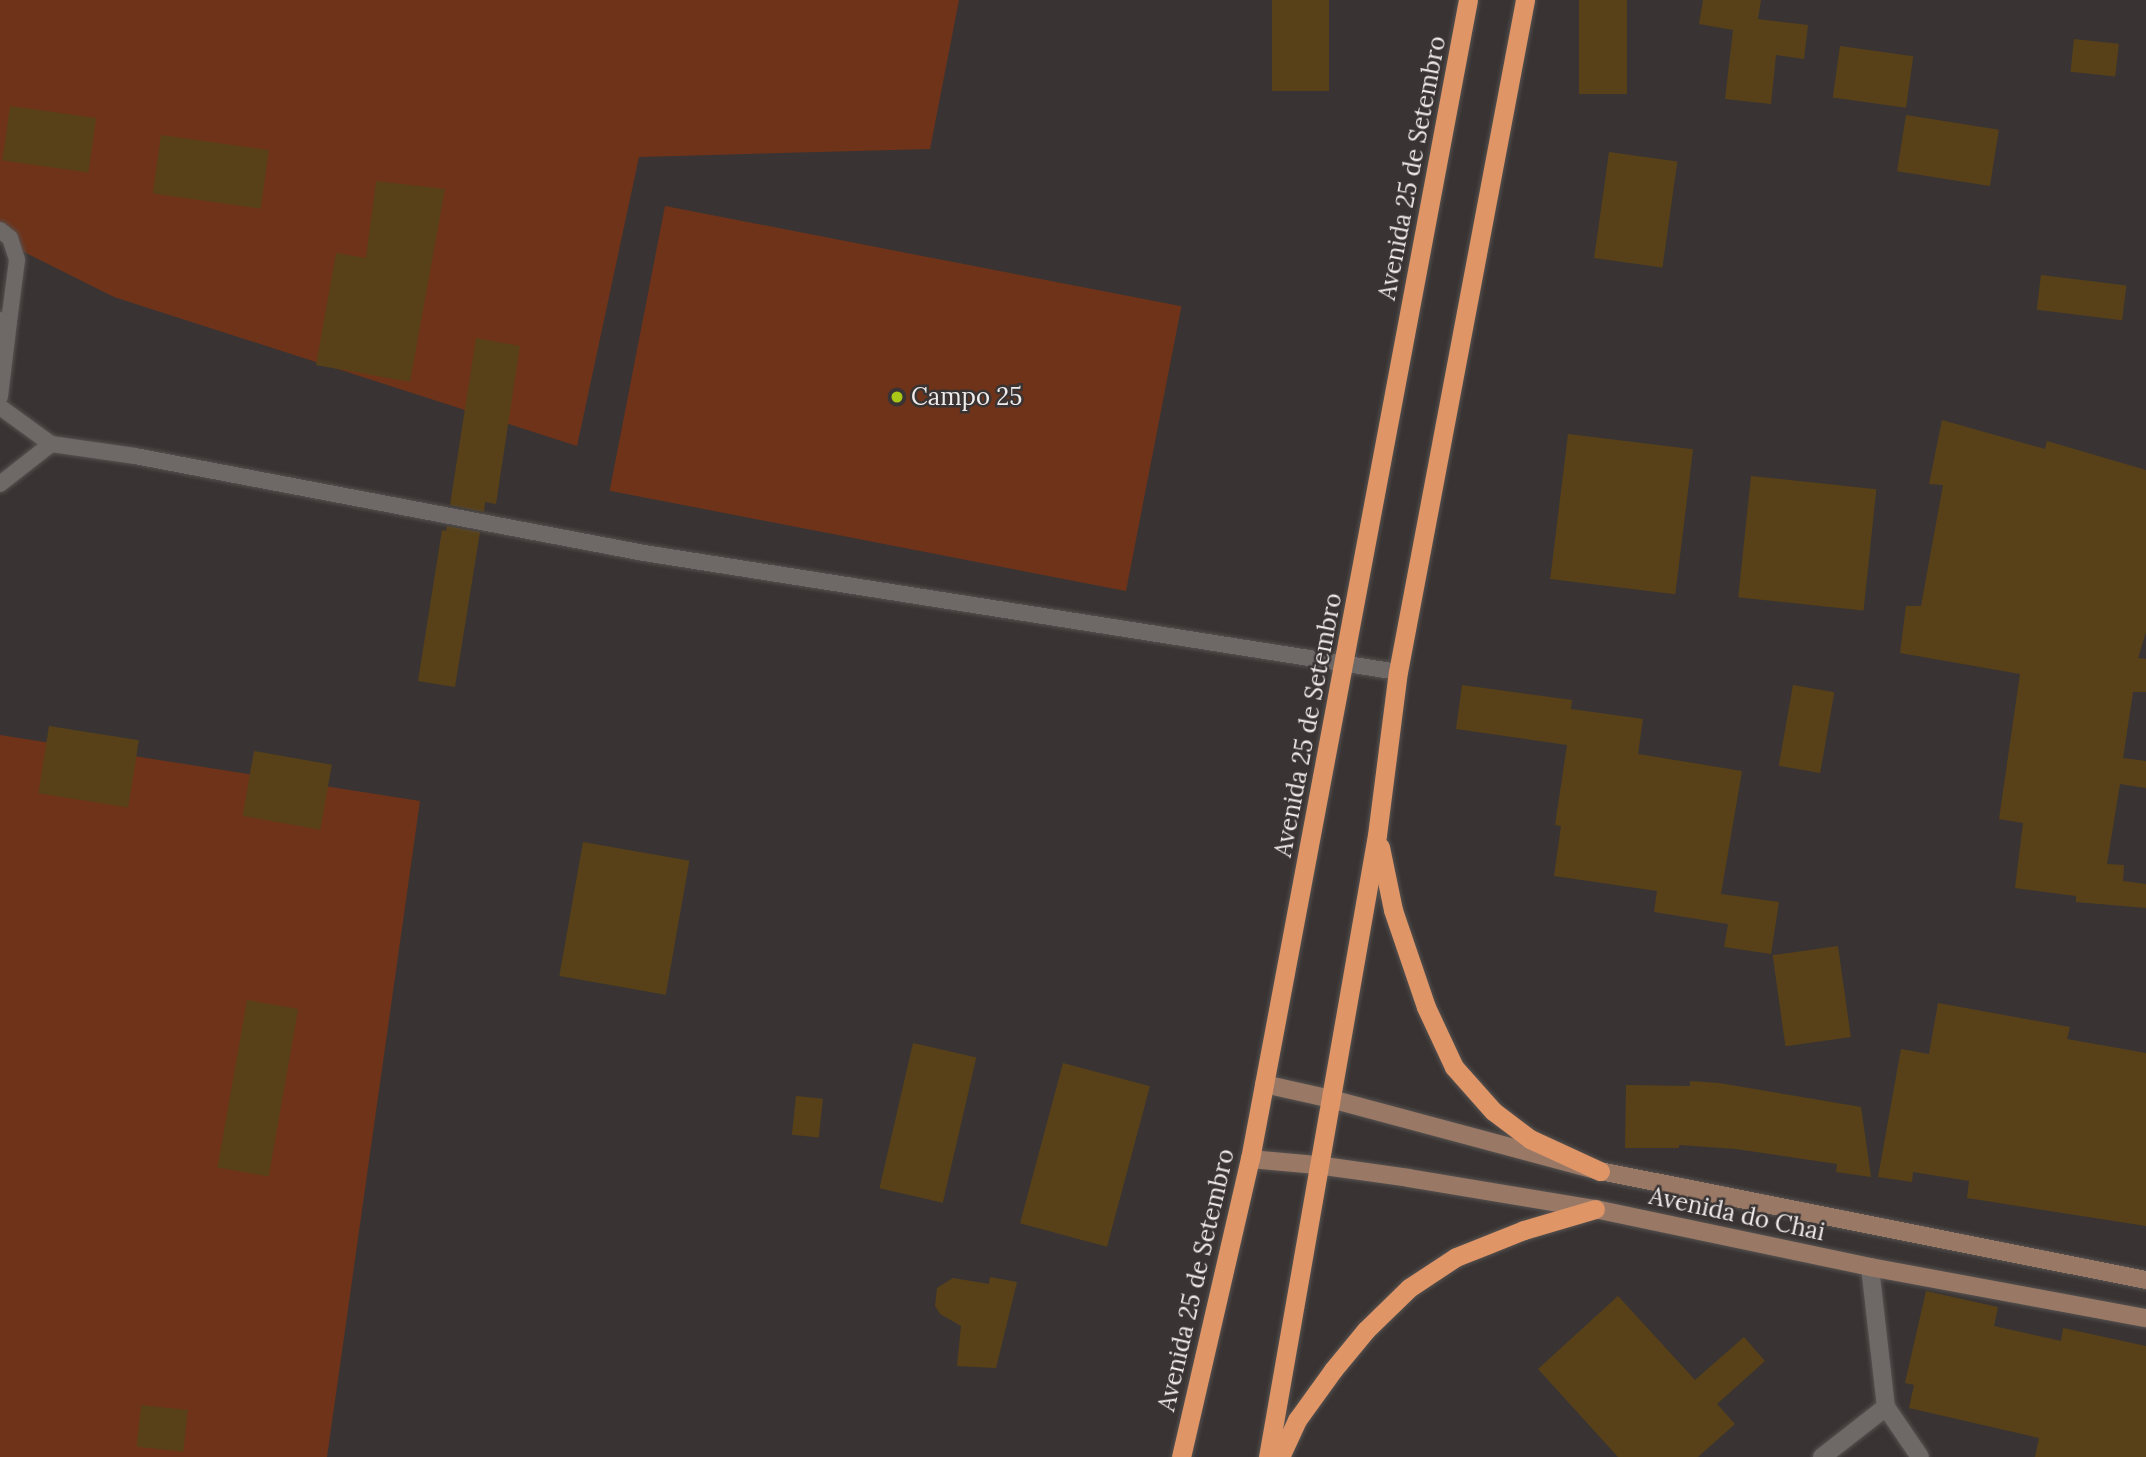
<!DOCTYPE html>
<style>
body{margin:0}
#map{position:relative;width:2146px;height:1457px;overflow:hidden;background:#393433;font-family:Lora,serif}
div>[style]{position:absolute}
.green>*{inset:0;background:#6f3319;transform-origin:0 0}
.building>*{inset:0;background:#584118;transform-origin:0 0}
.roads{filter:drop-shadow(0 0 2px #565250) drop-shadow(0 0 2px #565250)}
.service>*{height:16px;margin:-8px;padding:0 8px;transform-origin:8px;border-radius:8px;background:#6e6866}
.minor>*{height:18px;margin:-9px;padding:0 9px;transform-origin:9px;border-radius:9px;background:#6e6866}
.secondary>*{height:18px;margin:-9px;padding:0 9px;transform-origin:9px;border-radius:9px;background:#997966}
.trunk>*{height:19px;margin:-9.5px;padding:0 9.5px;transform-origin:9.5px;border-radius:9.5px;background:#e09567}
.dots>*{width:19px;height:19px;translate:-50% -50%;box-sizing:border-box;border:4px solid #393433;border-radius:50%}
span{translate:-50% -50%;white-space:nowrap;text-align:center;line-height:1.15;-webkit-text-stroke:5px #393433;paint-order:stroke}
.street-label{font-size:24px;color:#eeebea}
.poi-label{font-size:24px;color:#eeebea}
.left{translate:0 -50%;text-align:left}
</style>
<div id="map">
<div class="green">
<i style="clip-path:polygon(0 0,959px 0,930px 149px,639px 157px,577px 446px,114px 297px,0 240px)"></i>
<i style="left:665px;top:206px;width:526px;height:290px;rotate:11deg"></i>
<i style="clip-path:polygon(0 735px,420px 801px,327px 1457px,0 1457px)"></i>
</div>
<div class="building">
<i style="left:1272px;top:0;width:57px;height:91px"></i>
<i style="left:1579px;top:0;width:48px;height:94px"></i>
<i style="clip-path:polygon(1703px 0,1761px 0,1758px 19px,1808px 25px,1804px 59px,1776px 55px,1771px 104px,1725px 99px,1733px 30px,1699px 24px)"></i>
<i style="left:2074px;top:39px;width:45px;height:33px;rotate:6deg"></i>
<i style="left:1840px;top:46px;width:74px;height:52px;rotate:8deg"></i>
<i style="left:10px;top:106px;width:87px;height:55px;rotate:8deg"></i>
<i style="left:1906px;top:115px;width:94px;height:57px;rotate:9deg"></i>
<i style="left:161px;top:135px;width:109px;height:59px;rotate:8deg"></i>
<i style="left:1609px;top:152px;width:69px;height:107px;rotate:8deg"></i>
<i style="clip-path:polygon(376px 181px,445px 189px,410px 382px,316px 365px,336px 253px,366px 258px)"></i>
<i style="left:2041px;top:275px;width:86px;height:35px;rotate:7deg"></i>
<i style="clip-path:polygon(476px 338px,520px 346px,496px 504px,485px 502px,484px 512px,450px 505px)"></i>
<i style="clip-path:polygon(1942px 420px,2045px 449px,2047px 441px,2146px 470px,2146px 632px,2138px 658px,2146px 659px,2146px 692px,2133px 692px,2123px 758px,2146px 761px,2146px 788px,2120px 784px,2107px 864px,2124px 865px,2123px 881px,2146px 884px,2146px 908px,2076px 902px,2076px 896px,2015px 888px,2023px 823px,1999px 819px,2020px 674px,1900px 653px,1906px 606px,1921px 606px,1943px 485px,1929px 484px)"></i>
<i style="left:1568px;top:434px;width:126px;height:146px;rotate:7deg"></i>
<i style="left:1751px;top:476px;width:126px;height:122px;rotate:6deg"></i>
<i style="clip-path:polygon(447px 526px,480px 532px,455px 687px,418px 681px,442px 530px,446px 531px)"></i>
<i style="clip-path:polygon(1462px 685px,1572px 700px,1571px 709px,1643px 719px,1638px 754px,1742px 771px,1721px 894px,1779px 902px,1771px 954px,1724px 947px,1728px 924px,1654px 912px,1657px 891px,1554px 876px,1561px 826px,1555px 825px,1567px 745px,1456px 729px)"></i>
<i style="left:1793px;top:685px;width:42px;height:82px;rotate:10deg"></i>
<i style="left:49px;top:726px;width:91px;height:68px;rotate:9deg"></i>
<i style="left:254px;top:751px;width:79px;height:66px;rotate:10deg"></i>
<i style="left:583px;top:842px;width:108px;height:136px;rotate:10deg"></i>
<i style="left:1838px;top:946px;width:92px;height:66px;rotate:82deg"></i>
<i style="left:247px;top:1000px;width:52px;height:170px;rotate:10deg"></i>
<i style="clip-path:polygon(1938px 1003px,2070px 1027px,2067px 1039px,2146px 1053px,2146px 1226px,1967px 1198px,1969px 1181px,1913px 1172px,1912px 1182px,1878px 1177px,1901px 1049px,1929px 1054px)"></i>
<i style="left:913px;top:1043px;width:65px;height:149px;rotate:13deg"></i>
<i style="left:1063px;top:1063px;width:90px;height:166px;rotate:15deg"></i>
<i style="clip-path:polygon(1690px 1081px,1719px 1083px,1861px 1107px,1871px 1177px,1836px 1172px,1837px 1164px,1736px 1149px,1679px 1145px,1679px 1148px,1625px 1148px,1626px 1085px,1690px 1086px)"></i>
<i style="left:796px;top:1096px;width:27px;height:39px;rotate:6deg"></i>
<i style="clip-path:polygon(990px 1277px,1017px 1282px,996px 1368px,957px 1366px,961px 1326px,940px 1314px,935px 1306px,937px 1288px,953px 1278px,989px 1284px)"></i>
<i style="clip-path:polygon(1926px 1291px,1998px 1307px,1994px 1326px,2061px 1341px,2063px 1328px,2146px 1346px,2146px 1457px,2035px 1457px,2039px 1438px,1909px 1408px,1914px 1385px,1905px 1383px)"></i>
<i style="clip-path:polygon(1618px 1296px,1695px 1380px,1744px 1337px,1765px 1361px,1717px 1404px,1735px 1424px,1698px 1457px,1618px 1457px,1538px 1369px)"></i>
<i style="left:141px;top:1405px;width:47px;height:42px;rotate:6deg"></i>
</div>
<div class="roads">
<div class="service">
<i style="left:0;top:230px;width:13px;rotate:39deg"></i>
<i style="left:10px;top:238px;width:23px;rotate:72deg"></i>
<i style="left:17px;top:260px;width:63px;rotate:97.4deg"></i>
<i style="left:0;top:320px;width:9px;rotate:13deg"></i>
<i style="left:9px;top:322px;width:75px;rotate:96.9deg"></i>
<i style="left:0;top:407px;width:63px;rotate:36deg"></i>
<i style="left:51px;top:444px;width:85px;rotate:8.1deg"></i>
<i style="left:135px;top:456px;width:518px;rotate:10.79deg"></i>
<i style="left:644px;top:553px;width:763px;rotate:8.97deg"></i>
<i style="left:0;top:484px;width:65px;rotate:-38.1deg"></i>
</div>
<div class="minor">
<i style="left:1870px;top:1267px;width:141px;rotate:83.5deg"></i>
<i style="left:1886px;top:1407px;width:60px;rotate:55.8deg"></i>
<i style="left:1822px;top:1457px;width:81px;rotate:-38deg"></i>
</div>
<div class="secondary">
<i style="left:1264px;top:1084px;width:69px;rotate:12.6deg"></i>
<i style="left:1331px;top:1099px;width:278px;rotate:15deg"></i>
<i style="left:1600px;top:1171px;width:557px;rotate:11.29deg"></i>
<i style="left:1250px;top:1159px;width:67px;rotate:5.1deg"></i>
<i style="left:1317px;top:1165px;width:93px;rotate:8deg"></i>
<i style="left:1409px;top:1178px;width:189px;rotate:9.5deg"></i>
<i style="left:1595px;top:1209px;width:281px;rotate:11.9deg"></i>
<i style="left:1870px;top:1267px;width:281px;rotate:10.5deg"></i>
</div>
<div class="trunk">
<i style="left:1380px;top:847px;width:64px;rotate:78.3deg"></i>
<i style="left:1393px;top:910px;width:102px;rotate:71.2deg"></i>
<i style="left:1426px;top:1007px;width:66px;rotate:65deg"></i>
<i style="left:1454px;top:1067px;width:59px;rotate:48.4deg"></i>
<i style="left:1493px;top:1111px;width:46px;rotate:37.1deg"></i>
<i style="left:1530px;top:1139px;width:77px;rotate:24.6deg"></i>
<i style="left:1181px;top:1457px;width:306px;rotate:-77deg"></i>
<i style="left:1250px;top:1159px;width:1179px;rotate:-79.35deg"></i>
<i style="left:1268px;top:1457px;width:631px;rotate:-80.06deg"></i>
<i style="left:1377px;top:835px;width:164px;rotate:-82.7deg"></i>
<i style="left:1398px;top:672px;width:684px;rotate:-79.3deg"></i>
<i style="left:1280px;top:1457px;width:41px;rotate:-65.3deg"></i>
<i style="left:1297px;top:1420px;width:62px;rotate:-54.2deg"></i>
<i style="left:1333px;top:1370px;width:52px;rotate:-50.5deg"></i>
<i style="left:1366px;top:1330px;width:60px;rotate:-44.3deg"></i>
<i style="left:1409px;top:1288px;width:56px;rotate:-33.4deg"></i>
<i style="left:1456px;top:1257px;width:73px;rotate:-21.7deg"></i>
<i style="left:1524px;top:1230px;width:74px;rotate:-16.5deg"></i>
</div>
</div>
<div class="dots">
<i style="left:897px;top:397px;background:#abc716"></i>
</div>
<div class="street-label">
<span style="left:1412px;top:168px;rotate:-79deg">Avenida 25 de Setembro</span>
<span style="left:1308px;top:725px;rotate:-79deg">Avenida 25 de Setembro</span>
<span style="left:1737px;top:1214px;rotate:12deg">Avenida do Chai</span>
<span style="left:1196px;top:1280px;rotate:-77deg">Avenida 25 de Setembro</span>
</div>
<div class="poi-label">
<span class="left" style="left:911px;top:397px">Campo 25</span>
</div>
</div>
